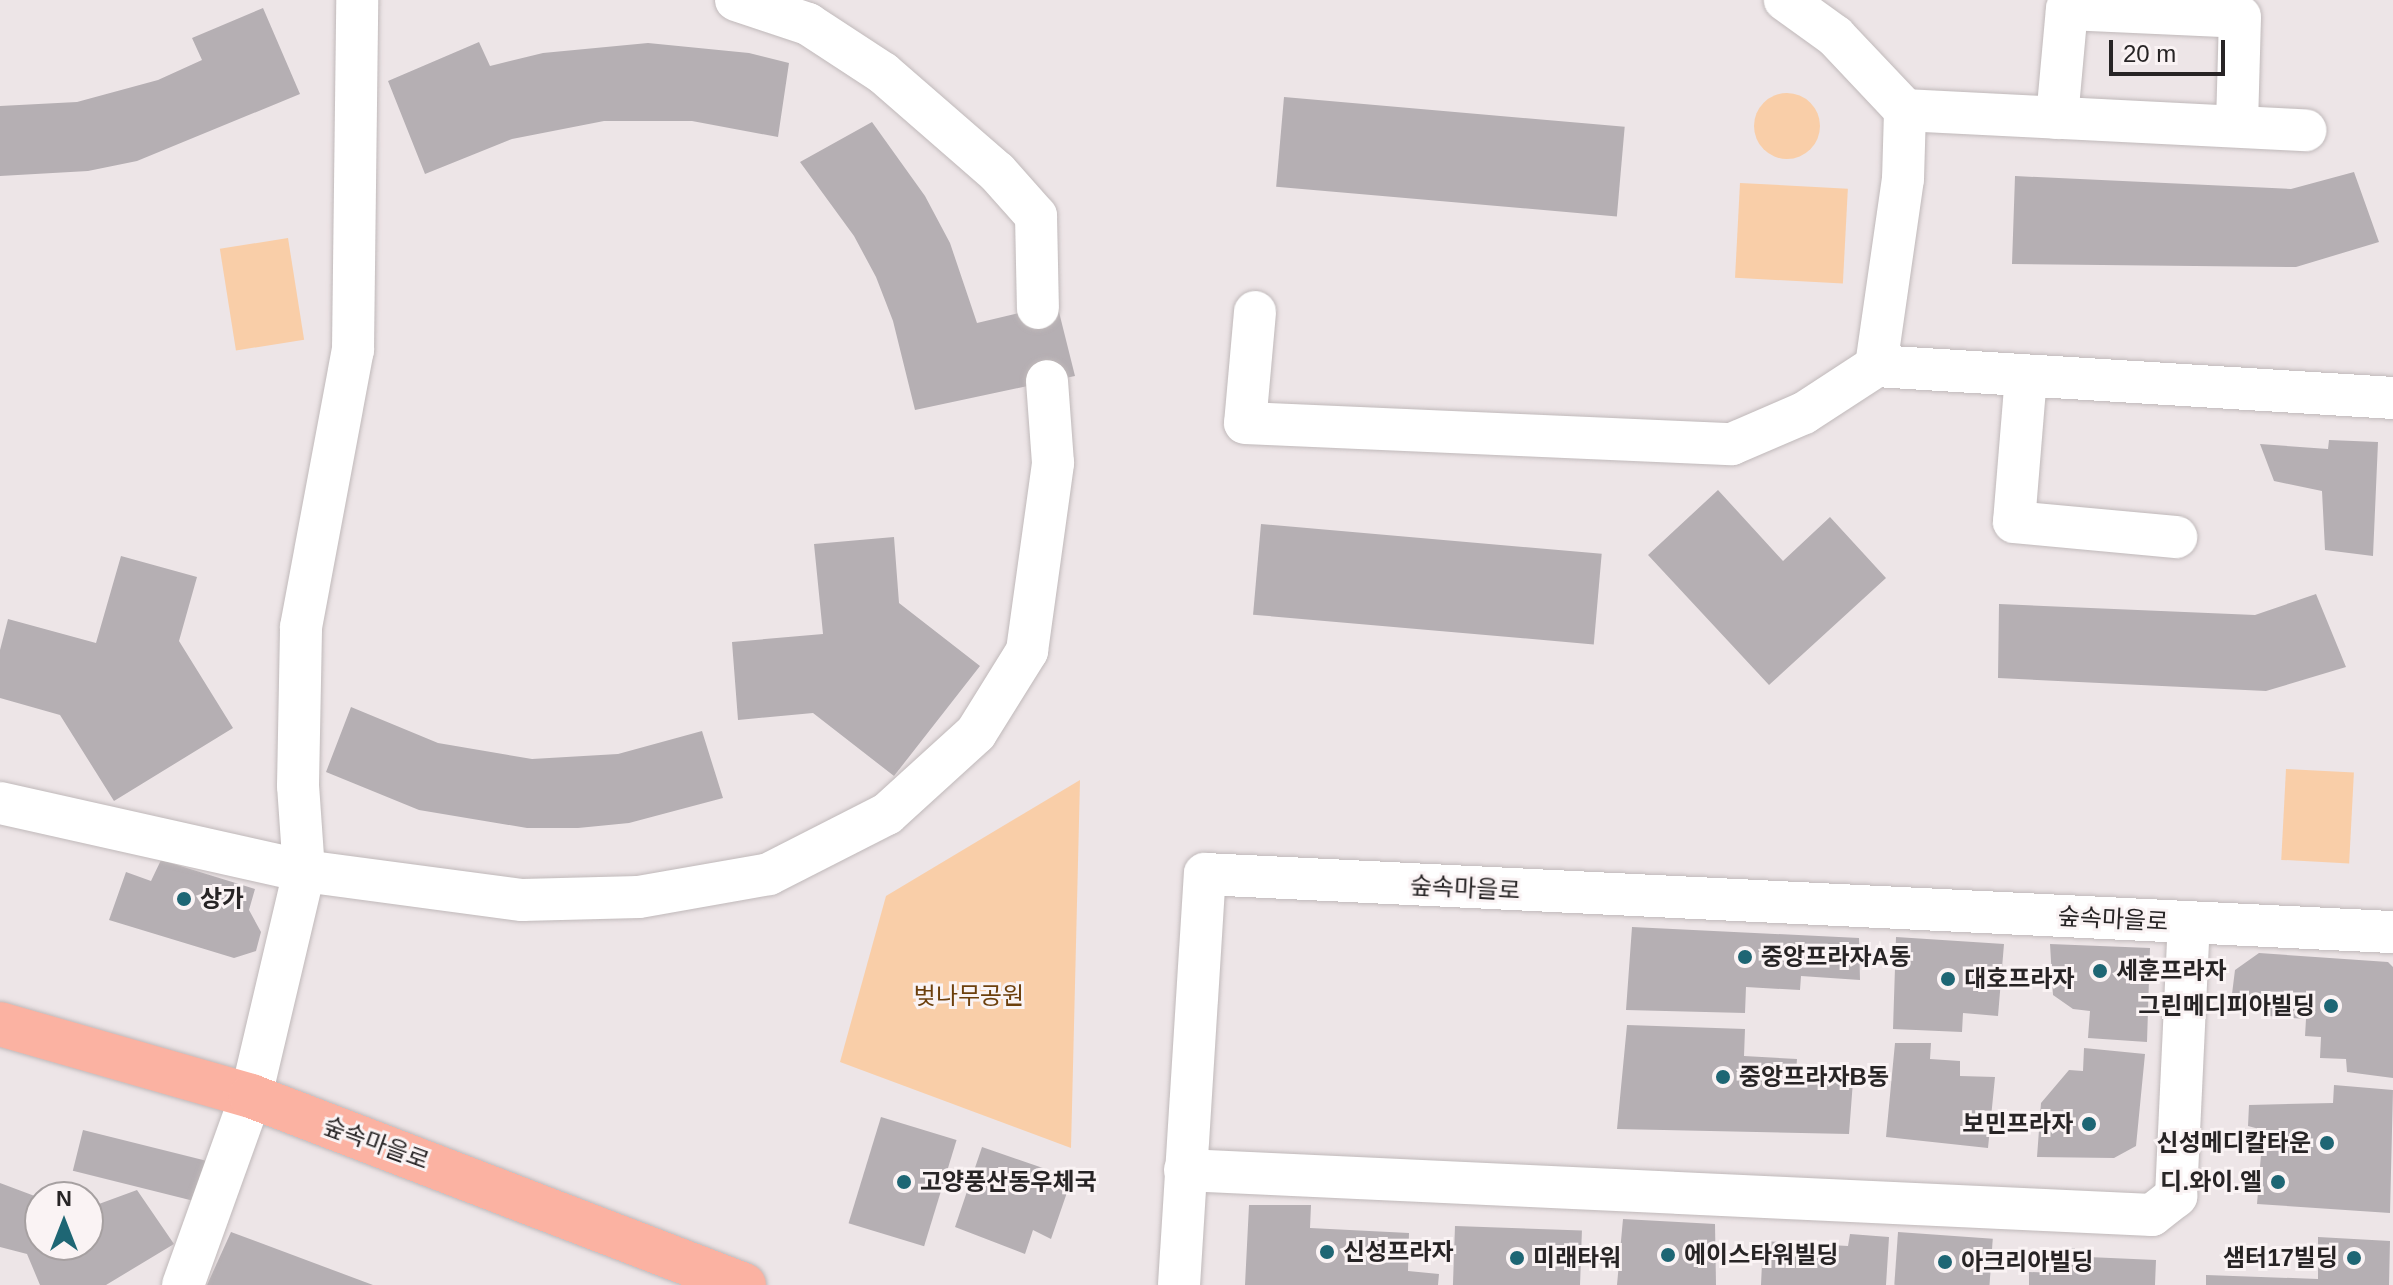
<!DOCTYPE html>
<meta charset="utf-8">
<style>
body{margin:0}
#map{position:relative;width:2393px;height:1285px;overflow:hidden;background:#ede5e7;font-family:Helvetica,"Noto Sans KR",sans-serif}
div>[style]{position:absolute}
.green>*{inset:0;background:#f9cea8;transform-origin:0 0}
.round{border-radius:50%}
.building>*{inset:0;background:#b5afb3;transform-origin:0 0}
.roads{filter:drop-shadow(0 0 2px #c0b9ba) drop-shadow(0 0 2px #c0b9ba)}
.minor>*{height:42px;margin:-21px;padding:0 21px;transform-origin:21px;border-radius:21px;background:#fff}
.major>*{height:44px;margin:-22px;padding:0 22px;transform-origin:22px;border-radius:22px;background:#fbb2a2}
.dots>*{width:22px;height:22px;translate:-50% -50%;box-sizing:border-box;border:4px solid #faf3f4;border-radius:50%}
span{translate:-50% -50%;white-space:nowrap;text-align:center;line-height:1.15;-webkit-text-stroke:6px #faf3f4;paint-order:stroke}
.street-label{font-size:24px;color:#272425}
.poi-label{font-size:24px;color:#272425;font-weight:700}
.left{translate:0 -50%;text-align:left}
.right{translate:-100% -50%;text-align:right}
.park-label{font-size:24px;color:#6c3f0c}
.north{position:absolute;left:24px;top:1181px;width:80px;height:80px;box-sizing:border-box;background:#faf3f4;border:2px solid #a6a0a1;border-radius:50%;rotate:0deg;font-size:22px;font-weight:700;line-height:32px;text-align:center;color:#272425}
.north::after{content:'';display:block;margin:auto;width:28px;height:36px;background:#1e6674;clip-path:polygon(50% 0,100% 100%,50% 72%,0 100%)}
.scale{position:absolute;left:2109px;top:40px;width:116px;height:36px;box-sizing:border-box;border:4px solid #272425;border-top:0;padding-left:10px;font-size:24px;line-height:28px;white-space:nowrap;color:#272425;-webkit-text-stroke:6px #faf3f4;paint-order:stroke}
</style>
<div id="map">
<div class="green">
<i class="round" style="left:1754px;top:93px;width:66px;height:66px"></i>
<i style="left:1740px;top:183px;width:108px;height:95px;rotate:3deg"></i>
<i style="left:288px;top:238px;width:103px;height:69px;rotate:81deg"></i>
<i style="left:2286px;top:769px;width:68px;height:91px;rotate:3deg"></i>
<i style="clip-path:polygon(1080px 780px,1071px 1148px,840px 1062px,886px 896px)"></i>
</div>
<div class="building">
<i style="clip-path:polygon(263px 8px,300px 94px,137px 161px,88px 171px,0 176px,0 106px,77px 102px,158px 80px,202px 60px,192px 38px)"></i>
<i style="clip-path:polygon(479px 42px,490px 66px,543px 53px,648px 43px,749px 53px,789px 63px,778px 137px,692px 121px,604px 121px,512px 139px,425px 174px,388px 81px)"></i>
<i style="left:1284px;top:97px;width:342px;height:90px;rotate:5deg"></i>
<i style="clip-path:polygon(872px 122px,925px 196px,950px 243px,977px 323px,1057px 304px,1075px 376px,915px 410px,893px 321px,876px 277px,854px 236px,800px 162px)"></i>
<i style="clip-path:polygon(2354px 172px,2379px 242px,2296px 267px,2012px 264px,2015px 176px,2291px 189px)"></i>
<i style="clip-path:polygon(2329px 440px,2378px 442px,2373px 556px,2325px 550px,2322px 491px,2274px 481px,2260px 444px,2328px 449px)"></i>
<i style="clip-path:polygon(1718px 490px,1783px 561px,1830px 517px,1886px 578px,1769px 685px,1648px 555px)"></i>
<i style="left:1261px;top:524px;width:342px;height:91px;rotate:5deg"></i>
<i style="clip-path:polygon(894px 537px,899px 603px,980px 666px,894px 776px,813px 713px,738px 720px,732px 642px,823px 634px,814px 544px)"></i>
<i style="clip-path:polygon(121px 556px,197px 577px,179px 641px,233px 728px,114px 801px,60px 715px,0 698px,0 650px,8px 619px,96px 643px)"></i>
<i style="clip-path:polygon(2316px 594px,2346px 667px,2266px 691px,1998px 678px,1999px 604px,2255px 615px)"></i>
<i style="clip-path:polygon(351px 707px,438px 743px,532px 759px,618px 754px,702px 731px,723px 798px,629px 823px,578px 828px,527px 828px,419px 810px,326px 772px)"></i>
<i style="clip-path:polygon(161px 860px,255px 889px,249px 910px,261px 932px,256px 951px,234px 958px,109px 920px,126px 872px,151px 881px)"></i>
<i style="clip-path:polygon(1632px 927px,1859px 938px,1860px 980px,1801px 976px,1800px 990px,1746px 987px,1745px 1013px,1626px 1010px)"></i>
<i style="clip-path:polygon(1896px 937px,2004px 944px,1998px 1016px,1963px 1013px,1962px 1032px,1893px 1029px)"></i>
<i style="clip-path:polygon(2050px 944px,2150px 948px,2147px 1042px,2088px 1038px,2090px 1011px,2073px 1009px,2053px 995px)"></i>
<i style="clip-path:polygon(2259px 953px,2388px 962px,2393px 967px,2393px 1078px,2347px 1072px,2346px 1059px,2320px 1058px,2321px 1037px,2305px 1036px,2306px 1019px,2268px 1016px,2270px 997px,2232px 994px,2235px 970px)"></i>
<i style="clip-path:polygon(1627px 1025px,1745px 1029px,1744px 1056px,1797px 1059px,1796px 1073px,1853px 1081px,1849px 1134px,1617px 1129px)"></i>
<i style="clip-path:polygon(1895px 1043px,1931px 1043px,1930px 1059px,1960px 1061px,1960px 1076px,1995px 1077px,1988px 1148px,1886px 1137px)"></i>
<i style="clip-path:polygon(2084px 1048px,2145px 1054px,2136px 1146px,2114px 1158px,2037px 1157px,2041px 1103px,2069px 1070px,2083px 1071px)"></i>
<i style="clip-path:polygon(2334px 1085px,2393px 1090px,2390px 1213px,2257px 1204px,2263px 1130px,2248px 1126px,2249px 1105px,2333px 1103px)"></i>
<i style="left:881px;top:1117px;width:79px;height:111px;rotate:17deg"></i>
<i style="left:83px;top:1130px;width:129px;height:42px;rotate:14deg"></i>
<i style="clip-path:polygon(982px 1147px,1072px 1178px,1051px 1239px,1033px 1230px,1025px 1254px,955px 1227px)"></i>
<i style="clip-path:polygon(0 1183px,40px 1198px,40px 1245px,88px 1245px,88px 1208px,137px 1190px,174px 1244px,106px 1285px,40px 1285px,27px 1254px,0 1247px)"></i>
<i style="clip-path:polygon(1249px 1205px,1311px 1205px,1310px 1228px,1409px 1233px,1408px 1271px,1439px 1274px,1438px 1285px,1245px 1285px)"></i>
<i style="clip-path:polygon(1623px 1219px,1715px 1224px,1716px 1285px,1617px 1285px)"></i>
<i style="left:1455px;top:1226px;width:127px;height:59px;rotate:2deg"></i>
<i style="clip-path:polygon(231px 1232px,373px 1285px,207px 1285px)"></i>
<i style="left:1898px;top:1232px;width:95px;height:53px;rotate:4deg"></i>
<i style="clip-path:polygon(1850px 1234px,1889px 1237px,1886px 1285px,1761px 1285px,1763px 1241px,1848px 1246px)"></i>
<i style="clip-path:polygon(2318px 1237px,2390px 1241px,2389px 1285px,2206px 1285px,2206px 1275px,2318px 1279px)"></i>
<i style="clip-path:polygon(2056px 1248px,2075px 1248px,2075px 1268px,2087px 1268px,2088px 1257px,2156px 1260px,2155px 1285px,2029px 1285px,2029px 1272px,2056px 1273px)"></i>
</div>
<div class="roads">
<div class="minor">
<i style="left:736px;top:0;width:76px;rotate:18.4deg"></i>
<i style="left:808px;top:24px;width:90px;rotate:33.2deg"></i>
<i style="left:883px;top:73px;width:151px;rotate:41deg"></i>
<i style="left:997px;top:172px;width:59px;rotate:48.4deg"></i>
<i style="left:1036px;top:216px;width:92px;rotate:88.8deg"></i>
<i style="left:1905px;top:110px;width:401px;rotate:2.9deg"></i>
<i style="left:2057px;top:118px;width:109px;rotate:-84.8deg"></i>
<i style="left:2067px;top:9px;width:173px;rotate:2.6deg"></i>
<i style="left:2240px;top:17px;width:109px;rotate:91.6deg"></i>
<i style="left:1255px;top:312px;width:111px;rotate:95.1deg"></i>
<i style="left:1245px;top:423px;width:487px;rotate:2.5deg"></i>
<i style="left:1732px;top:444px;width:78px;rotate:-23.3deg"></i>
<i style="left:1804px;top:413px;width:86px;rotate:-33.1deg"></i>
<i style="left:1876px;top:366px;width:189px;rotate:-81.8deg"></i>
<i style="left:1903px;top:179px;width:69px;rotate:-88.3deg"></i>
<i style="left:1905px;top:110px;width:102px;rotate:-133.4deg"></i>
<i style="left:1835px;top:36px;width:62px;rotate:-144.2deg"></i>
<i style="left:1876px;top:366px;width:518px;rotate:3.54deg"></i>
<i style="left:2026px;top:376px;width:146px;rotate:94.7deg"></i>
<i style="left:2014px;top:522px;width:163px;rotate:5.3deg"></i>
<i style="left:0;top:803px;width:312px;rotate:12.6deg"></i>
<i style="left:304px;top:871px;width:220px;rotate:7.6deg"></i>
<i style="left:522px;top:900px;width:117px;rotate:-1.5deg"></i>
<i style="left:639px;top:897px;width:132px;rotate:-10deg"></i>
<i style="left:769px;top:874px;width:132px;rotate:-27deg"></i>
<i style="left:887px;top:814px;width:120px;rotate:-42.3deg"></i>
<i style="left:976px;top:733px;width:97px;rotate:-58.1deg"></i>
<i style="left:1027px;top:651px;width:190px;rotate:-82.1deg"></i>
<i style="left:1053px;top:463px;width:82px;rotate:-94.2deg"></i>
<i style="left:1185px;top:1170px;width:968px;rotate:2.66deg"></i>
<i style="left:2152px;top:1215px;width:31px;rotate:-38deg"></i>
<i style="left:2176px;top:1196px;width:273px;rotate:-87.3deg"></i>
<i style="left:183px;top:1285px;width:201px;rotate:-70.2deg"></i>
<i style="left:251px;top:1096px;width:231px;rotate:-76.7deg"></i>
<i style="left:304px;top:871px;width:85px;rotate:-94deg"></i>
<i style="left:298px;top:786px;width:159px;rotate:-88.9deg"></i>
<i style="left:301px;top:627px;width:282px;rotate:-79.4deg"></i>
<i style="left:353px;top:350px;width:350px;rotate:-89.3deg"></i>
<i style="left:1179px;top:1285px;width:412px;rotate:-86.4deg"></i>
<i style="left:1205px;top:874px;width:1189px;rotate:2.8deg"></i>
</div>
<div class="major">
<i style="left:0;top:1024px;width:261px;rotate:16deg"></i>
<i style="left:251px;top:1096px;width:528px;rotate:20.98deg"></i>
</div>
</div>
<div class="dots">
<i style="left:184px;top:899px;background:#1e6674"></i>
<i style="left:1745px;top:957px;background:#1e6674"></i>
<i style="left:2100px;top:971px;background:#1e6674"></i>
<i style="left:1948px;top:979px;background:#1e6674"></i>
<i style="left:2331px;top:1006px;background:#1e6674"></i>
<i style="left:1723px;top:1077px;background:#1e6674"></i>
<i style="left:2089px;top:1124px;background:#1e6674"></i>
<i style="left:2327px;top:1143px;background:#1e6674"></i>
<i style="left:904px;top:1182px;background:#1e6674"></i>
<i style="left:2278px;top:1182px;background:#1e6674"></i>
<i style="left:1327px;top:1252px;background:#1e6674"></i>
<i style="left:1668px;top:1255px;background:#1e6674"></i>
<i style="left:1517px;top:1258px;background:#1e6674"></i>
<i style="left:2354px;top:1258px;background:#1e6674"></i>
<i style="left:1945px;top:1262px;background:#1e6674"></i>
</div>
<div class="street-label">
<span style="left:1465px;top:888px;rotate:3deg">숲속마을로</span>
<span style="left:2113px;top:919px;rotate:3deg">숲속마을로</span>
<span style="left:376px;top:1143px;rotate:20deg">숲속마을로</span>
</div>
<div class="poi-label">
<span class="left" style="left:200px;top:899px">상가</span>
<span class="left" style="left:1761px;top:957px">중앙프라자A동</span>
<span class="left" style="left:2116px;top:971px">세훈프라자</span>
<span class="left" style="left:1964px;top:979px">대호프라자</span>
<span class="right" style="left:2315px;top:1006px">그린메디피아빌딩</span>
<span class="left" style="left:1739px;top:1077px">중앙프라자B동</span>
<span class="right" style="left:2073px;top:1124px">보민프라자</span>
<span class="right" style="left:2311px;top:1143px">신성메디칼타운</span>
<span class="left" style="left:920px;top:1182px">고양풍산동우체국</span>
<span class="right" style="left:2262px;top:1182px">디.와이.엘</span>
<span class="left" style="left:1343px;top:1252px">신성프라자</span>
<span class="left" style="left:1684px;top:1255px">에이스타워빌딩</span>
<span class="left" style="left:1533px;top:1258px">미래타워</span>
<span class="right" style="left:2338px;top:1258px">샘터17빌딩</span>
<span class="left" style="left:1961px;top:1262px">아크리아빌딩</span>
</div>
<div class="park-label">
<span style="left:969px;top:996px">벚나무공원</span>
</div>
<div class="north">N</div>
<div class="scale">20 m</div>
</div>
